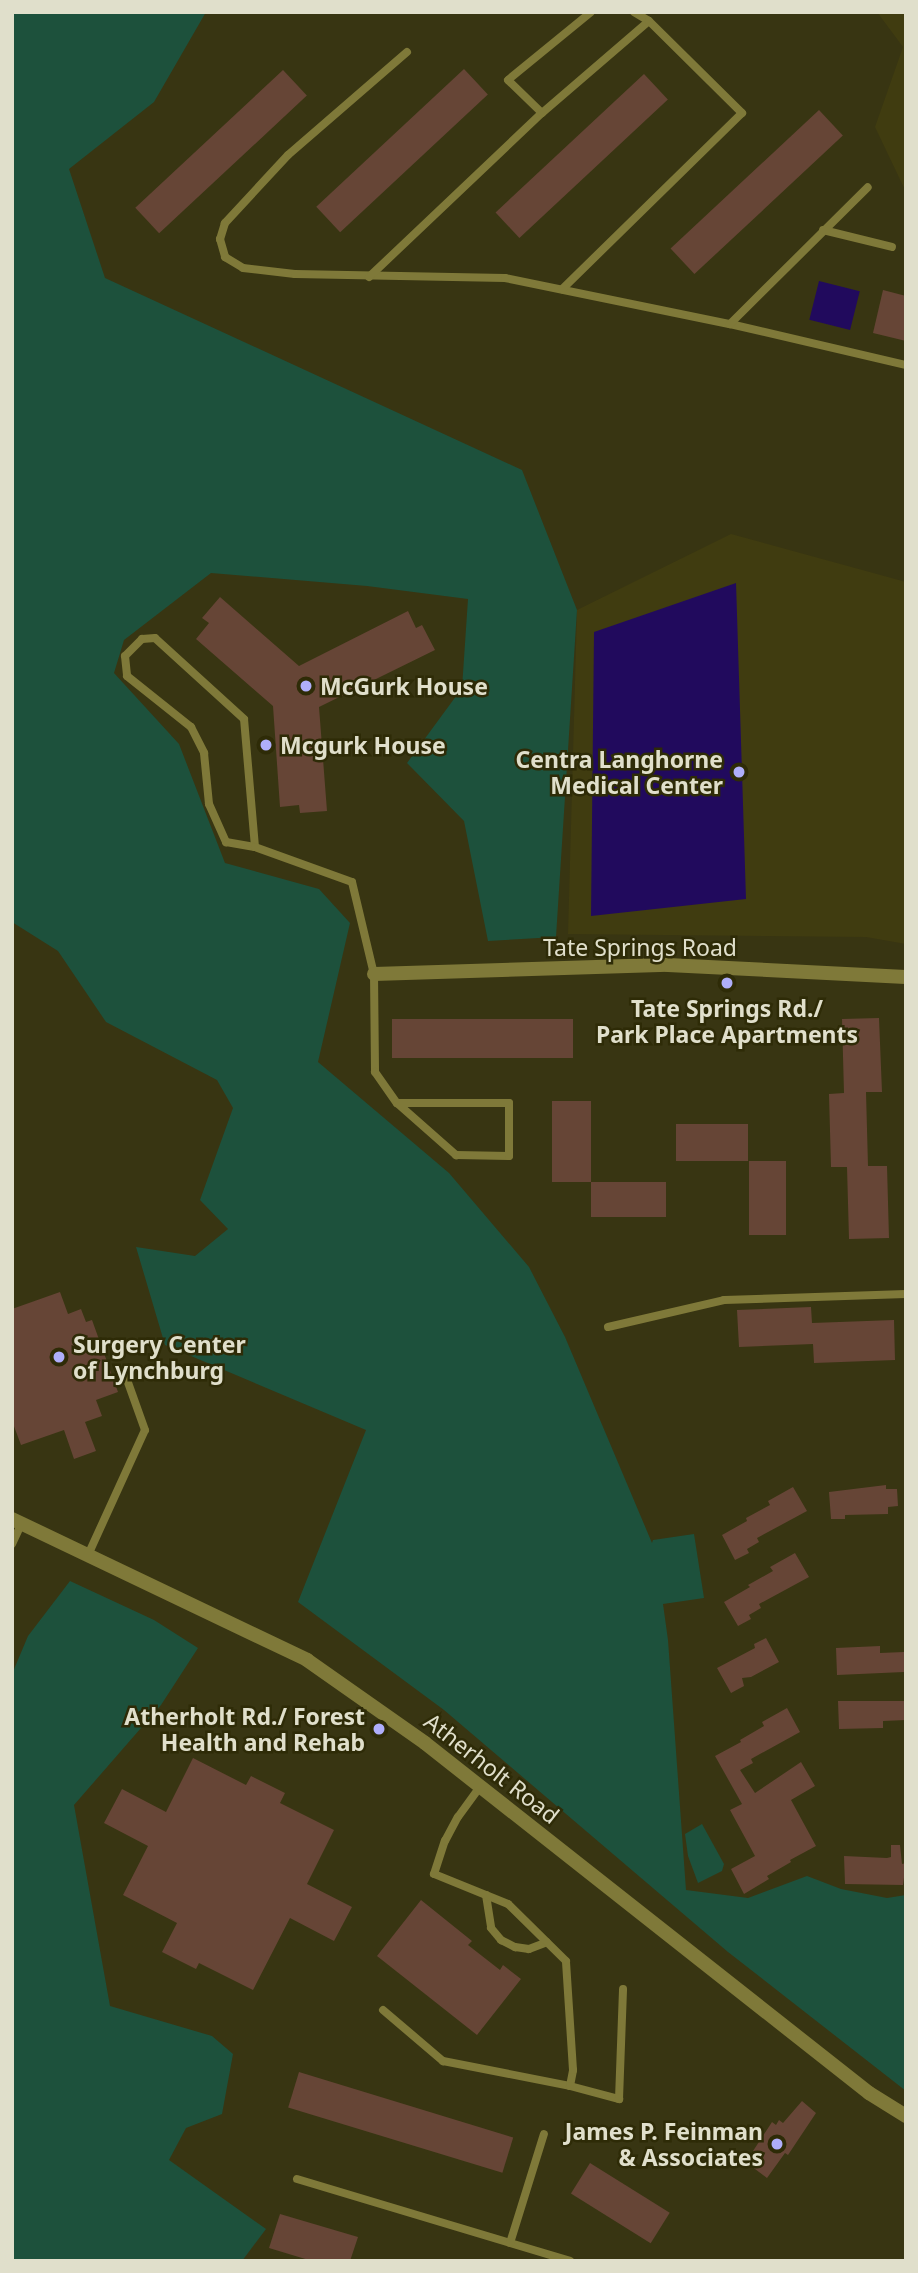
<!DOCTYPE html>
<style>
body{margin:0}
#map{position:relative;width:918px;height:2273px;overflow:hidden;background:#383512;font-family:"Noto Sans",sans-serif}
div>[style]{position:absolute}
.built>*{inset:0;background:#403c10}
.green>*{inset:0;background:#1d513c}
.water>*{inset:0;background:#210a5d;transform-origin:0 0}
.building>*{inset:0;background:#664536;transform-origin:0 0}
.service>*{height:8px;margin:-4px;padding:0 4px;transform-origin:4px;border-radius:4px;background:#7f7939}
.minor>*{height:14px;margin:-7px;padding:0 7px;transform-origin:7px;border-radius:7px;background:#7f7939}
.dots>*{width:19px;height:19px;translate:-50% -50%;box-sizing:border-box;border:4px solid #2e2b07;border-radius:50%}
span{translate:-50% -50%;white-space:nowrap;text-align:center;line-height:1.15;-webkit-text-stroke:5px #2e2b07;paint-order:stroke}
.poi-label{font-size:23px;color:#e0dfcb;font-weight:700}
.left{translate:0 -50%;text-align:left}
.right{translate:-100% -50%;text-align:right}
.street-label{font-size:23px;color:#e0dfcb}
.frame{position:absolute;inset:0;border:14px solid #e0dfcb;pointer-events:none}
</style>
<div id="map">
<div class="built">
<i style="clip-path:polygon(877px 12px,906px 12px,906px 192px,875px 127px,903px 47px)"></i>
<i style="clip-path:polygon(731px 534px,906px 582px,906px 944px,866px 937px,568px 934px,577px 610px)"></i>
</div>
<div class="green">
<i style="clip-path:polygon(12px 12px,206px 12px,154px 102px,69px 169px,105px 278px,522px 470px,577px 610px,556px 937px,488px 941px,464px 821px,407px 763px,462px 688px,468px 599px,367px 586px,211px 573px,124px 640px,114px 673px,179px 744px,225px 863px,319px 889px,350px 923px,318px 1062px,449px 1173px,529px 1267px,565px 1337px,652px 1543px,653px 1540px,694px 1534px,704px 1598px,663px 1604px,668px 1640px,686px 1890px,748px 1898px,807px 1876px,841px 1889px,887px 1898px,906px 1895px,906px 2091px,728px 1952px,444px 1710px,298px 1602px,366px 1430px,165px 1345px,136px 1247px,195px 1256px,228px 1229px,200px 1200px,233px 1108px,217px 1080px,106px 1022px,58px 951px,12px 922px)"></i>
<i style="clip-path:polygon(70px 1581px,154px 1620px,198px 1648px,161px 1705px,74px 1805px,110px 2006px,212px 2036px,233px 2054px,222px 2114px,186px 2128px,169px 2160px,266px 2229px,242px 2261px,12px 2261px,12px 1674px,28px 1636px)"></i>
<i style="clip-path:polygon(702px 1824px,724px 1864px,722px 1871px,698px 1883px,688px 1856px,685px 1834px)"></i>
</div>
<div class="water">
<i style="left:819px;top:281px;width:42px;height:40px;rotate:14deg"></i>
<i style="clip-path:polygon(736px 583px,746px 899px,591px 916px,594px 632px)"></i>
</div>
<div class="building">
<i style="left:464px;top:69px;width:35px;height:202px;rotate:47deg"></i>
<i style="left:283px;top:70px;width:35px;height:202px;rotate:47deg"></i>
<i style="left:644px;top:74px;width:35px;height:203px;rotate:47deg"></i>
<i style="left:819px;top:110px;width:35px;height:203px;rotate:47deg"></i>
<i style="clip-path:polygon(883px 290px,906px 296px,906px 341px,873px 333px)"></i>
<i style="clip-path:polygon(220px 597px,299px 666px,408px 611px,416px 628px,422px 625px,435px 650px,319px 707px,327px 811px,300px 813px,299px 805px,280px 807px,273px 706px,196px 639px,209px 623px,202px 618px)"></i>
<i style="clip-path:polygon(879px 1018px,882px 1092px,866px 1092px,868px 1166px,887px 1166px,889px 1238px,849px 1239px,847px 1167px,831px 1167px,829px 1094px,844px 1093px,842px 1019px)"></i>
<i style="left:573px;top:1019px;width:39px;height:181px;rotate:90deg"></i>
<i style="left:552px;top:1101px;width:39px;height:81px"></i>
<i style="left:676px;top:1124px;width:72px;height:37px"></i>
<i style="left:749px;top:1161px;width:37px;height:74px"></i>
<i style="left:591px;top:1182px;width:75px;height:35px"></i>
<i style="clip-path:polygon(60px 1292px,68px 1314px,81px 1309px,86px 1322px,92px 1320px,118px 1392px,96px 1400px,102px 1416px,85px 1422px,96px 1451px,74px 1459px,64px 1430px,21px 1445px,12px 1421px,12px 1309px)"></i>
<i style="clip-path:polygon(811px 1307px,812px 1323px,894px 1320px,895px 1360px,814px 1363px,813px 1344px,739px 1347px,737px 1310px)"></i>
<i style="clip-path:polygon(886px 1485px,886px 1489px,897px 1489px,898px 1506px,888px 1507px,888px 1514px,845px 1515px,845px 1519px,831px 1519px,829px 1492px)"></i>
<i style="clip-path:polygon(793px 1487px,807px 1511px,757px 1538px,759px 1542px,747px 1549px,749px 1553px,735px 1560px,722px 1535px,747px 1521px,746px 1518px,770px 1505px,768px 1501px)"></i>
<i style="clip-path:polygon(795px 1553px,809px 1577px,759px 1604px,761px 1608px,749px 1615px,751px 1619px,738px 1626px,724px 1602px,750px 1587px,748px 1585px,773px 1571px,770px 1567px)"></i>
<i style="clip-path:polygon(766px 1638px,779px 1662px,751px 1677px,742px 1678px,744px 1686px,731px 1693px,717px 1668px,755px 1648px,754px 1644px)"></i>
<i style="clip-path:polygon(880px 1646px,880px 1653px,904px 1652px,904px 1672px,837px 1675px,836px 1648px)"></i>
<i style="clip-path:polygon(838px 1701px,906px 1701px,906px 1720px,883px 1721px,883px 1728px,839px 1729px)"></i>
<i style="clip-path:polygon(787px 1708px,800px 1732px,751px 1759px,753px 1763px,740px 1770px,755px 1793px,801px 1762px,815px 1786px,791px 1800px,816px 1846px,790px 1860px,791px 1862px,767px 1876px,769px 1879px,744px 1894px,731px 1869px,755px 1856px,730px 1810px,742px 1804px,715px 1756px,741px 1742px,740px 1740px,764px 1726px,762px 1722px)"></i>
<i style="clip-path:polygon(193px 1758px,246px 1785px,251px 1776px,285px 1793px,280px 1803px,334px 1830px,307px 1884px,352px 1907px,334px 1941px,290px 1918px,253px 1990px,199px 1963px,196px 1969px,162px 1952px,177px 1923px,123px 1895px,148px 1846px,104px 1823px,122px 1789px,166px 1812px)"></i>
<i style="clip-path:polygon(891px 1845px,900px 1845px,902px 1864px,906px 1863px,903px 1885px,845px 1884px,844px 1856px,887px 1858px,891px 1857px)"></i>
<i style="clip-path:polygon(421px 1900px,472px 1941px,468px 1945px,500px 1970px,503px 1965px,521px 1979px,477px 2035px,377px 1956px)"></i>
<i style="left:299px;top:2072px;width:224px;height:37px;rotate:17deg"></i>
<i style="clip-path:polygon(802px 2101px,816px 2113px,788px 2155px,785px 2153px,767px 2178px,751px 2166px,759px 2156px,753px 2151px,772px 2122px,776px 2125px,779px 2120px,783px 2123px)"></i>
<i style="left:590px;top:2163px;width:94px;height:36px;rotate:32deg"></i>
<i style="clip-path:polygon(280px 2214px,358px 2237px,350px 2261px,312px 2261px,269px 2248px)"></i>
</div>
<div class="service">
<i style="left:634px;top:12px;width:17px;rotate:31deg"></i>
<i style="left:407px;top:52px;width:157px;rotate:139.1deg"></i>
<i style="left:288px;top:155px;width:93px;rotate:132.8deg"></i>
<i style="left:225px;top:223px;width:17px;rotate:107deg"></i>
<i style="left:220px;top:239px;width:19px;rotate:74deg"></i>
<i style="left:225px;top:257px;width:21px;rotate:31deg"></i>
<i style="left:243px;top:268px;width:52px;rotate:6.6deg"></i>
<i style="left:295px;top:274px;width:210px;rotate:1.1deg"></i>
<i style="left:505px;top:278px;width:230px;rotate:11.6deg"></i>
<i style="left:730px;top:324px;width:181px;rotate:13.1deg"></i>
<i style="left:542px;top:113px;width:47px;rotate:-135.9deg"></i>
<i style="left:508px;top:80px;width:107px;rotate:-39.3deg"></i>
<i style="left:823px;top:230px;width:71px;rotate:13.8deg"></i>
<i style="left:369px;top:277px;width:238px;rotate:-43.5deg"></i>
<i style="left:542px;top:113px;width:141px;rotate:-40.7deg"></i>
<i style="left:649px;top:21px;width:131px;rotate:44.7deg"></i>
<i style="left:742px;top:113px;width:252px;rotate:135.6deg"></i>
<i style="left:730px;top:324px;width:194px;rotate:-44.8deg"></i>
<i style="left:255px;top:847px;width:128px;rotate:-94.9deg"></i>
<i style="left:244px;top:719px;width:120px;rotate:-137.7deg"></i>
<i style="left:155px;top:638px;width:13px;rotate:176deg"></i>
<i style="left:142px;top:639px;width:24px;rotate:135deg"></i>
<i style="left:125px;top:656px;width:20px;rotate:84deg"></i>
<i style="left:127px;top:676px;width:82px;rotate:38.6deg"></i>
<i style="left:191px;top:727px;width:29px;rotate:63deg"></i>
<i style="left:204px;top:753px;width:51px;rotate:84.4deg"></i>
<i style="left:209px;top:804px;width:42px;rotate:65.9deg"></i>
<i style="left:226px;top:842px;width:29px;rotate:10deg"></i>
<i style="left:255px;top:847px;width:103px;rotate:19.8deg"></i>
<i style="left:352px;top:882px;width:95px;rotate:76.6deg"></i>
<i style="left:374px;top:974px;width:98px;rotate:89.4deg"></i>
<i style="left:375px;top:1072px;width:38px;rotate:55deg"></i>
<i style="left:397px;top:1103px;width:79px;rotate:41.4deg"></i>
<i style="left:456px;top:1155px;width:53px;rotate:1.1deg"></i>
<i style="left:509px;top:1156px;width:53px;rotate:-90deg"></i>
<i style="left:509px;top:1103px;width:112px;rotate:180deg"></i>
<i style="left:608px;top:1327px;width:119px;rotate:-13.1deg"></i>
<i style="left:724px;top:1300px;width:182px;rotate:-1.9deg"></i>
<i style="left:12px;top:1544px;width:23px;rotate:-65deg"></i>
<i style="left:88px;top:1555px;width:137px;rotate:-65.5deg"></i>
<i style="left:145px;top:1430px;width:59px;rotate:-109.7deg"></i>
<i style="left:486px;top:1895px;width:33px;rotate:81deg"></i>
<i style="left:491px;top:1928px;width:16px;rotate:50deg"></i>
<i style="left:501px;top:1940px;width:16px;rotate:27deg"></i>
<i style="left:515px;top:1947px;width:14px;rotate:8deg"></i>
<i style="left:529px;top:1949px;width:19px;rotate:-21deg"></i>
<i style="left:383px;top:2010px;width:79px;rotate:40.4deg"></i>
<i style="left:443px;top:2061px;width:129px;rotate:11.1deg"></i>
<i style="left:570px;top:2086px;width:16px;rotate:-79deg"></i>
<i style="left:573px;top:2070px;width:109px;rotate:-93.7deg"></i>
<i style="left:566px;top:1961px;width:81px;rotate:-135.5deg"></i>
<i style="left:508px;top:1904px;width:80px;rotate:-157.9deg"></i>
<i style="left:434px;top:1874px;width:35px;rotate:-72deg"></i>
<i style="left:445px;top:1841px;width:27px;rotate:-62deg"></i>
<i style="left:458px;top:1817px;width:37px;rotate:-54deg"></i>
<i style="left:570px;top:2086px;width:51px;rotate:14.9deg"></i>
<i style="left:619px;top:2099px;width:110px;rotate:-87.9deg"></i>
<i style="left:297px;top:2179px;width:285px;rotate:16.7deg"></i>
<i style="left:510px;top:2243px;width:114px;rotate:-72.7deg"></i>
</div>
<div class="minor">
<i style="left:374px;top:974px;width:294px;rotate:-1.8deg"></i>
<i style="left:668px;top:965px;width:238px;rotate:2.9deg"></i>
<i style="left:12px;top:1519px;width:327px;rotate:25.5deg"></i>
<i style="left:307px;top:1660px;width:144px;rotate:35.1deg"></i>
<i style="left:425px;top:1743px;width:565px;rotate:38.25deg"></i>
<i style="left:869px;top:2093px;width:44px;rotate:31.9deg"></i>
</div>
<div class="dots">
<i style="left:306px;top:686px;background:#afaefa"></i>
<i style="left:266px;top:745px;background:#afaefa"></i>
<i style="left:739px;top:772px;background:#afaefa"></i>
<i style="left:727px;top:983px;background:#afaefa"></i>
<i style="left:59px;top:1357px;background:#afaefa"></i>
<i style="left:379px;top:1729px;background:#afaefa"></i>
<i style="left:777px;top:2144px;background:#afaefa"></i>
</div>
<div class="poi-label">
<span class="left" style="left:320px;top:686px">McGurk House</span>
<span class="left" style="left:280px;top:745px">Mcgurk House</span>
<span class="right" style="left:723px;top:772px">Centra Langhorne<br>Medical Center</span>
<span style="left:727px;top:1021px">Tate Springs Rd./<br>Park Place Apartments</span>
<span class="left" style="left:73px;top:1357px">Surgery Center<br>of Lynchburg</span>
<span class="right" style="left:365px;top:1729px">Atherholt Rd./ Forest<br>Health and Rehab</span>
<span class="right" style="left:763px;top:2144px">James P. Feinman<br>&amp; Associates</span>
</div>
<div class="street-label">
<span style="left:640px;top:947px">Tate Springs Road</span>
<span style="left:492px;top:1768px;rotate:38deg">Atherholt Road</span>
</div>
<div class="frame"></div>
</div>
